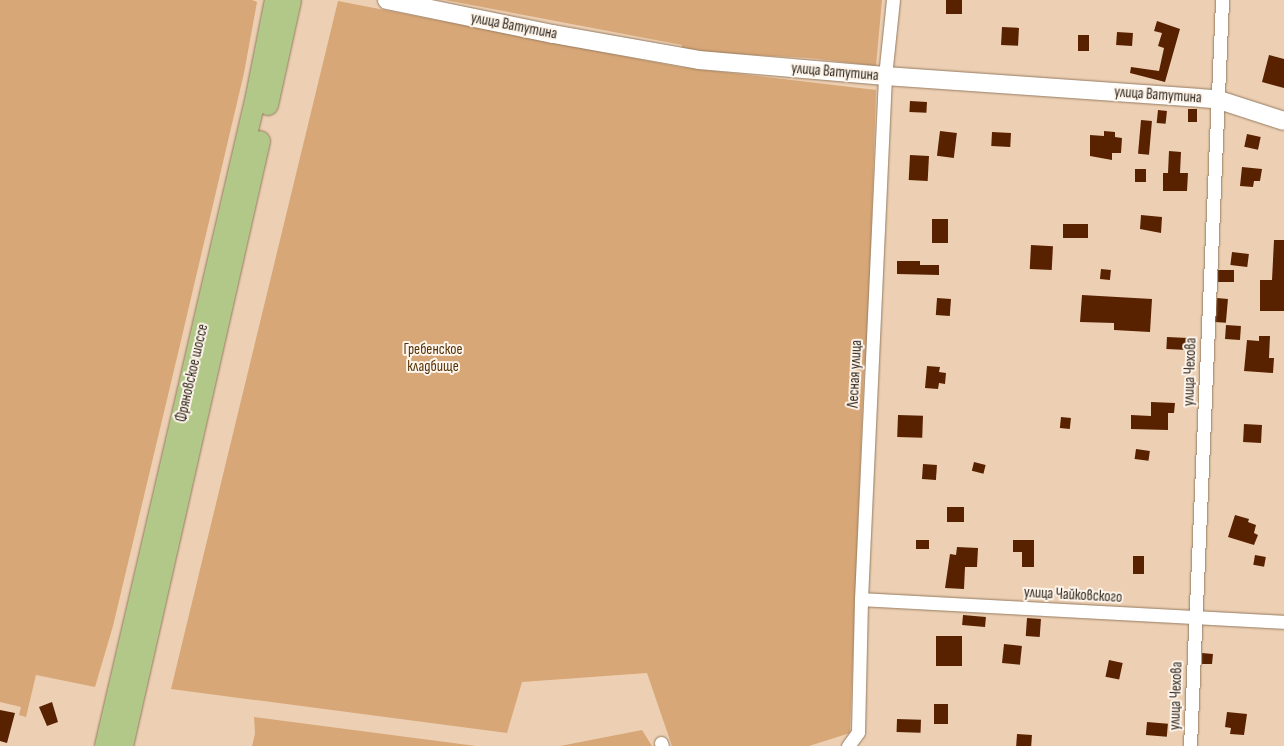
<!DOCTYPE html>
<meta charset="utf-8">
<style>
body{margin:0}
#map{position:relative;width:1284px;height:746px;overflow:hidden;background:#edd0b4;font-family:"Sofia Sans Condensed",sans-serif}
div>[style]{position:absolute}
.green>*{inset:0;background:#d7a777}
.building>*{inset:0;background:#582100;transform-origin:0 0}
.roads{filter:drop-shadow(0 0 1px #967b60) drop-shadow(0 0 1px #967b60)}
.street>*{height:13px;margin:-6.5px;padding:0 6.5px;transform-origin:6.5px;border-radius:6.5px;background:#fff}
.secondary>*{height:18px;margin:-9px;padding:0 9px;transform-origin:9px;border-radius:9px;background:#fff}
.primary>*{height:20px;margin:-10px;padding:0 10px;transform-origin:10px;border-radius:10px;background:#b2c889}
span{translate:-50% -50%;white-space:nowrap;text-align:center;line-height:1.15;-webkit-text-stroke:4px #fef5ec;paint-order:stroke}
.street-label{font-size:15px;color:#2d2318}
.park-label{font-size:15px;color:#553308}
</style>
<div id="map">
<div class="green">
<i style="clip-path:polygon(0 0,252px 0,257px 2px,244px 73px,179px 349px,113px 626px,95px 687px,36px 675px,26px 717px,19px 715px,21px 707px,0 702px)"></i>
<i style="clip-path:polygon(445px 0,882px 0,876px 66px,809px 58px,681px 51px,682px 45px)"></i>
<i style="clip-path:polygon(338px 1px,680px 67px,876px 90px,867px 370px,864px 371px,850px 733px,809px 746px,672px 746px,647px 673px,522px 682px,507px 733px,171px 689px)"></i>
<i style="clip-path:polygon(254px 717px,476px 746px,252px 746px,255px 734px)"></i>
<i style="clip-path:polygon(642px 730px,652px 746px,560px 746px)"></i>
</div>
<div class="building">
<i style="left:946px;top:0;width:16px;height:14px"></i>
<i style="clip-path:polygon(1157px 21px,1180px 29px,1165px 82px,1130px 73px,1131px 67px,1159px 71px,1164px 48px,1158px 46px,1162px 33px,1154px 31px)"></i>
<i style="left:1002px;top:27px;width:17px;height:18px;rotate:3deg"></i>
<i style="left:1117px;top:32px;width:16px;height:13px;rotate:4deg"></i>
<i style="left:1078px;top:35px;width:11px;height:16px"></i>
<i style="clip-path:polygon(1269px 55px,1284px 59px,1284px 88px,1262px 82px)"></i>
<i style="left:910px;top:101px;width:17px;height:11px;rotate:3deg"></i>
<i style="left:1188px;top:109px;width:9px;height:13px"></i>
<i style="left:1158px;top:110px;width:9px;height:13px;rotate:6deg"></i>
<i style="left:1141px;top:120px;width:11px;height:34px;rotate:5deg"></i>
<i style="left:940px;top:131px;width:17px;height:25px;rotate:7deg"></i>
<i style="clip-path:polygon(1104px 131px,1115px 132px,1115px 137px,1122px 138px,1121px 153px,1112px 153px,1112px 160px,1090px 156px,1090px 135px,1104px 136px)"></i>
<i style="left:992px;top:132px;width:19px;height:14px;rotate:3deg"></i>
<i style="left:1247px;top:134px;width:14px;height:13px;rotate:12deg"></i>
<i style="clip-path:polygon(1169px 151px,1181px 152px,1180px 173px,1188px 173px,1187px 191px,1163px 191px,1163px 173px,1168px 173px)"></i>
<i style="left:910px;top:155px;width:19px;height:25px;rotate:3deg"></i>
<i style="clip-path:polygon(1242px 167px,1262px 169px,1260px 181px,1254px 181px,1253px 187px,1240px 186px)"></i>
<i style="left:1135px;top:169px;width:11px;height:13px"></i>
<i style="clip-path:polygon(1141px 215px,1162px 217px,1161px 233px,1140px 229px)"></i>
<i style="left:932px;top:219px;width:16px;height:24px"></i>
<i style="left:1063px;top:224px;width:25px;height:14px"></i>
<i style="clip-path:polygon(1274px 240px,1284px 240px,1284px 311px,1260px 311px,1260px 280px,1272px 280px)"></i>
<i style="left:1031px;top:245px;width:22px;height:24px;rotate:3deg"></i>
<i style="left:1232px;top:252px;width:17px;height:13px;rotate:7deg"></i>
<i style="clip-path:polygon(897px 261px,920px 261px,920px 265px,939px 265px,939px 275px,897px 274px)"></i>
<i style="left:1101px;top:269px;width:10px;height:10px;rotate:6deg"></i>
<i style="left:1218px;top:270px;width:16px;height:12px"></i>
<i style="clip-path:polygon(1082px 295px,1152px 299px,1150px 332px,1114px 330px,1114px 323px,1080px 322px)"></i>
<i style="left:937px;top:298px;width:14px;height:17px;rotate:4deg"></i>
<i style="left:1217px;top:298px;width:11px;height:24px;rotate:5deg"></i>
<i style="left:1226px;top:325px;width:15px;height:14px;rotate:4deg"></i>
<i style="clip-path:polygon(1259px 336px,1270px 336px,1269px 358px,1274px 358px,1273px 373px,1244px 371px,1247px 340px,1259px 341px)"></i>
<i style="left:1167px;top:337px;width:21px;height:12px;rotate:3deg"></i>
<i style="clip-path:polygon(927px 366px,940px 367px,939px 372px,946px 373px,945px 384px,939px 383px,938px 389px,925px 388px)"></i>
<i style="clip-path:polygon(1151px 402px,1175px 403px,1174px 413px,1168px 413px,1168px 430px,1131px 429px,1131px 415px,1151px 416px)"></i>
<i style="left:898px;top:415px;width:25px;height:22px;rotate:2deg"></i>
<i style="left:1061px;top:417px;width:10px;height:11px;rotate:6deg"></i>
<i style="left:1244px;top:424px;width:18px;height:18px;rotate:3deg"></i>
<i style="left:1136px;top:449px;width:14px;height:10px;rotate:8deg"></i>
<i style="left:974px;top:462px;width:12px;height:9px;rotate:14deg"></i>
<i style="left:923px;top:464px;width:14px;height:15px;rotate:4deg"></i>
<i style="left:947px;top:507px;width:17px;height:15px"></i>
<i style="clip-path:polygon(1235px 515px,1249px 519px,1248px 522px,1256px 525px,1254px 533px,1258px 535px,1254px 545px,1228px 537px)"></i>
<i style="left:916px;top:540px;width:13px;height:9px"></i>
<i style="clip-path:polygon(1013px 540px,1034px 540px,1034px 567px,1022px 567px,1022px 552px,1013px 552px)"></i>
<i style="clip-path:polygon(957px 547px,978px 548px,977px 567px,965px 567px,964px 589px,945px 588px,950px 554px,956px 555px)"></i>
<i style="left:1255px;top:555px;width:11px;height:10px;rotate:10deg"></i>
<i style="left:1133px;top:556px;width:11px;height:18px"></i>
<i style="left:963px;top:615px;width:23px;height:10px;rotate:5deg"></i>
<i style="left:1027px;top:618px;width:14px;height:18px;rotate:4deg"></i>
<i style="left:936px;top:636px;width:26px;height:30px"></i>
<i style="left:1004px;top:644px;width:18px;height:19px;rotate:6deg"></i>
<i style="clip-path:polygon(1202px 653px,1213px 654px,1212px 664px,1202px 664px)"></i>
<i style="left:1109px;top:660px;width:14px;height:17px;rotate:12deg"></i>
<i style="clip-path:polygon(52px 702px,58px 722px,47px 726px,39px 707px)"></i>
<i style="left:934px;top:704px;width:14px;height:20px"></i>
<i style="clip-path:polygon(0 710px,15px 713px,7px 743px,0 741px)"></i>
<i style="clip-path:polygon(1227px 712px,1247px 714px,1244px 735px,1230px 734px,1231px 728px,1225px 727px)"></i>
<i style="left:897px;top:719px;width:24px;height:13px;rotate:2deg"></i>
<i style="left:1147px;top:722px;width:21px;height:13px;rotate:5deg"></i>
<i style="left:1017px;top:734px;width:15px;height:12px;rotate:4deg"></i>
</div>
<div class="roads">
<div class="street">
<i style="left:861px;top:599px;width:424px;rotate:3.1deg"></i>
<i style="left:661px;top:743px;width:3px;rotate:72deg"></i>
<i style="left:848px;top:746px;width:17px;rotate:-54deg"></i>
<i style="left:858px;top:732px;width:133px;rotate:-88.7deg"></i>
<i style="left:861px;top:599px;width:524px;rotate:-87.37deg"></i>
<i style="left:885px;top:76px;width:76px;rotate:-84deg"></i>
<i style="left:1190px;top:746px;width:747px;rotate:-87.54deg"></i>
</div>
<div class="secondary">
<i style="left:387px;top:0;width:169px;rotate:11.6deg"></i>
<i style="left:553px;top:34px;width:148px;rotate:10.1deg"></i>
<i style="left:699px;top:60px;width:187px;rotate:4.9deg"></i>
<i style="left:885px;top:76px;width:332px;rotate:4deg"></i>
<i style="left:1216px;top:99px;width:71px;rotate:17.9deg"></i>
</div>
<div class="primary">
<i style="left:268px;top:105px;width:107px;rotate:-77.6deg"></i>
<i style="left:105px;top:746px;width:667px;rotate:-76.92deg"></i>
<i style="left:256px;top:96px;width:98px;rotate:-78.8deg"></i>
<i style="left:123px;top:746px;width:620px;rotate:-77.24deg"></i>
</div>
</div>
<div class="street-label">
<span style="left:514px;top:26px;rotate:11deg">улица Ватутина</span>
<span style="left:835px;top:72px;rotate:5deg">улица Ватутина</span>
<span style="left:1158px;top:95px;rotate:4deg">улица Ватутина</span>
<span style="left:1190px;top:372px;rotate:-88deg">улица Чехова</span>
<span style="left:192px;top:373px;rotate:-77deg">Фряновское шоссе</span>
<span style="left:855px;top:374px;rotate:-87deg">Лесная улица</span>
<span style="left:1073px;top:595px;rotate:3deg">улица Чайковского</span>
<span style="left:1176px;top:696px;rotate:-88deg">улица Чехова</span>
</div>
<div class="park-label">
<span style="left:433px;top:358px">Гребенское<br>кладбище</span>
</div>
</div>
